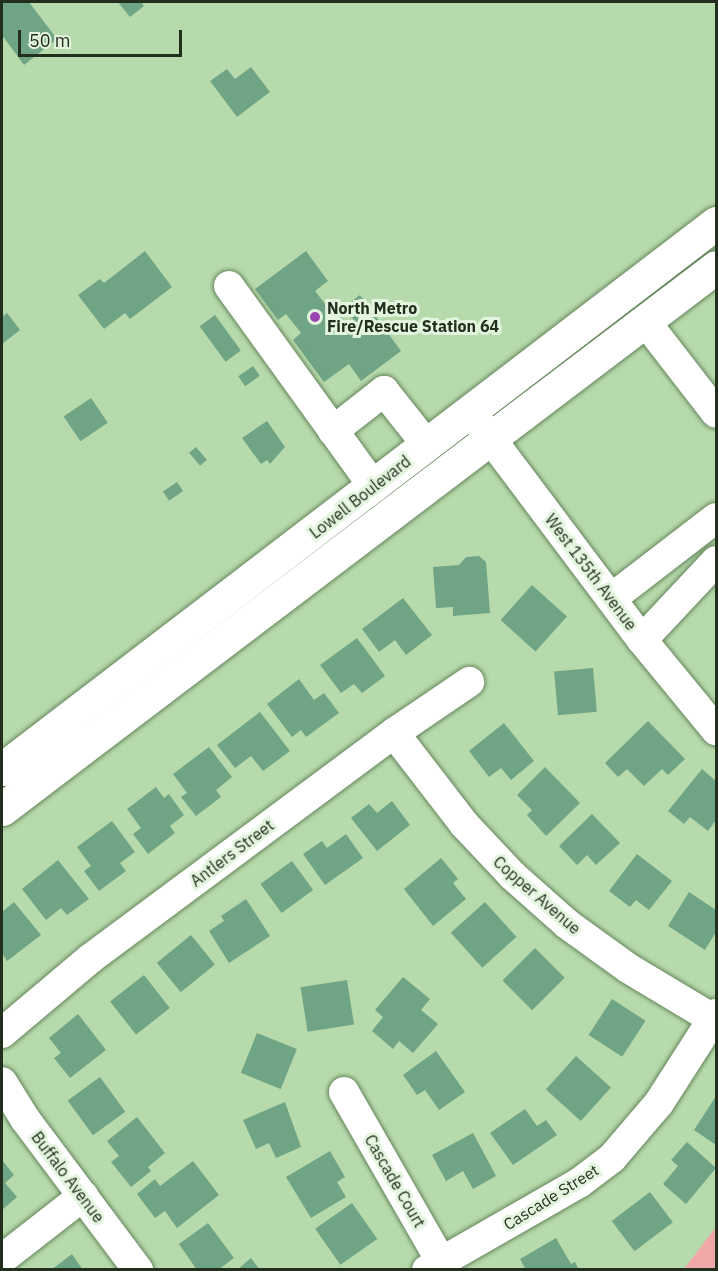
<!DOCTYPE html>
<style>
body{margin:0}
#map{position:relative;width:718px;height:1271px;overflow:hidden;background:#b7daac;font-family:"IBM Plex Sans",sans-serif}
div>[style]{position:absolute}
.green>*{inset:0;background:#f1a8a9}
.building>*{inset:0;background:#6fa485;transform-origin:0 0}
.roads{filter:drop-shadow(0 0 2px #65855b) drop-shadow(0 0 2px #65855b)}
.minor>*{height:30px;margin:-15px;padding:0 15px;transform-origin:15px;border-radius:15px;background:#fff}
.major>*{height:33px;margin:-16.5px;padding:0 16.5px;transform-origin:16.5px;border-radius:16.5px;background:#fff}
.dots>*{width:16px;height:16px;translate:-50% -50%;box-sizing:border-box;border:3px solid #e3f5de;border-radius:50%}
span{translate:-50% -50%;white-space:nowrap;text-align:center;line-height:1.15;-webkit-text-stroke:6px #e3f5de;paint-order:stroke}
.poi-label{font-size:16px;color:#222f1d;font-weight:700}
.left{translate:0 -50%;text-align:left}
.street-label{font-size:16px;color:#222f1d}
.frame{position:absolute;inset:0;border:3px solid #222f1d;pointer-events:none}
.scale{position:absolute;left:18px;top:30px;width:164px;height:27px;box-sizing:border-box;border:3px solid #222f1d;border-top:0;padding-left:8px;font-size:18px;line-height:21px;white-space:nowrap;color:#222f1d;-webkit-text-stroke:4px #e3f5de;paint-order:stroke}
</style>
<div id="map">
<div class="green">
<i style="clip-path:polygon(716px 1227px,716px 1269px,684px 1269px)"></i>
</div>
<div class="building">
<i style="clip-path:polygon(2px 2px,29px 2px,57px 39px,24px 65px,2px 35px)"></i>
<i style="clip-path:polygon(118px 2px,141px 2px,144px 6px,130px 17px)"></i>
<i style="clip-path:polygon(251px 67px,270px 92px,237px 117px,210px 81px,227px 69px,235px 79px)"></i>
<i style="clip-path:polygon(145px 251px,172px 287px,130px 319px,125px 313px,104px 329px,78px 295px,100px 279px,104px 283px)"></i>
<i style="clip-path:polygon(306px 251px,328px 281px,315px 291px,333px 314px,337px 311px,349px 328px,356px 323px,344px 307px,360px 295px,401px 351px,361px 381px,349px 364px,324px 382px,293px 340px,301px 333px,286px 314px,278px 320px,255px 289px)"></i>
<i style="clip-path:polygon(7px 313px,20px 330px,2px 344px,2px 317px)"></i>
<i style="left:215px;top:315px;width:44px;height:19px;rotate:54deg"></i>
<i style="left:253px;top:366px;width:12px;height:18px;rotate:55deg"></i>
<i style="left:91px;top:398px;width:30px;height:33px;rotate:56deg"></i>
<i style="clip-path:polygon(267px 421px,285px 447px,270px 464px,267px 460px,261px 464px,242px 438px)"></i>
<i style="left:196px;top:447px;width:17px;height:9px;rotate:50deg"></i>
<i style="left:177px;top:482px;width:11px;height:17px;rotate:56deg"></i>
<i style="clip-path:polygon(479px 556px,486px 562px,490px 613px,453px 616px,453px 607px,436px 608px,433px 567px,459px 565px,466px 557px)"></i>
<i style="left:532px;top:585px;width:47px;height:47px;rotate:42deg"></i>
<i style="clip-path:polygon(403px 598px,432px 635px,406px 655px,395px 640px,379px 652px,362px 629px)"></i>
<i style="clip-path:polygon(357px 638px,385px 676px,362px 693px,354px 684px,341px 693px,320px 665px)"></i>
<i style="left:593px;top:668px;width:44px;height:39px;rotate:85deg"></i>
<i style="clip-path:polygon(299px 679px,314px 700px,324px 693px,339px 713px,306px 737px,301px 730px,292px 737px,267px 704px)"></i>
<i style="clip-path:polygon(260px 712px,290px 751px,263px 771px,251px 756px,235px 768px,217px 745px)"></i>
<i style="clip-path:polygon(648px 721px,685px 759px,668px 775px,662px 769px,644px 786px,627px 769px,618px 777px,605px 763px)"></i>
<i style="clip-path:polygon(504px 723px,534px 761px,511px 780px,501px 768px,489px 777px,469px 751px)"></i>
<i style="clip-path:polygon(209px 747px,232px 777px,216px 790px,221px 797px,196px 816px,181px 797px,187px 793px,173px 774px)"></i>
<i style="clip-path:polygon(545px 767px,580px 803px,546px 836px,527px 815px,532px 810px,517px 795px)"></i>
<i style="clip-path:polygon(702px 769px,716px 781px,716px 820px,708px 831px,690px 817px,684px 824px,668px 811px)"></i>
<i style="clip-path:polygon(156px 787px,164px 798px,169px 794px,184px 815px,170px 826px,175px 833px,148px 854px,133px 834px,141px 828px,127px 809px)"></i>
<i style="clip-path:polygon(392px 801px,410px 825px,377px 851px,351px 818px,369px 804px,377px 813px)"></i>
<i style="clip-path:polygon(592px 814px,620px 843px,596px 865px,587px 855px,577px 865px,559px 846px)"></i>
<i style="clip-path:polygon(112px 821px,135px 852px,120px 863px,126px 871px,99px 891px,84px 871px,91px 866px,77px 847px)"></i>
<i style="clip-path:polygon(346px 834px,363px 858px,325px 885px,303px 854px,322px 841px,327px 848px)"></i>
<i style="clip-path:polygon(637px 854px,672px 881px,649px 910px,636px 900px,630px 907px,609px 891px)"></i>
<i style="clip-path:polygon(441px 858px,458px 879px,453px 883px,466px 899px,433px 926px,404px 889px)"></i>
<i style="clip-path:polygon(58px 860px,89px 899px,67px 915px,61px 908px,46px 920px,22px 889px)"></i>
<i style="left:292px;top:861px;width:36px;height:39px;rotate:54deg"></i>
<i style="clip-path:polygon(689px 892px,716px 910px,716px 932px,705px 950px,668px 926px)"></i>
<i style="clip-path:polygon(246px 899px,270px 936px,229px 963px,209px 931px,224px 921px,221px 916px)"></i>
<i style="clip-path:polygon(14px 902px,41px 935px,7px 961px,2px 953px,2px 912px)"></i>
<i style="left:485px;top:902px;width:47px;height:46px;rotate:48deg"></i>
<i style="left:191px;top:935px;width:38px;height:44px;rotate:51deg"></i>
<i style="left:535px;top:948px;width:42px;height:46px;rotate:45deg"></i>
<i style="left:144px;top:975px;width:42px;height:43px;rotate:52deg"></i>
<i style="clip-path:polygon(403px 977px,430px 999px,421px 1010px,438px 1024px,413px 1053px,399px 1041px,393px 1049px,372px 1031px,383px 1017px,375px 1010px)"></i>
<i style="left:347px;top:980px;width:45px;height:47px;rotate:81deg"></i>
<i style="left:612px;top:999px;width:40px;height:43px;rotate:33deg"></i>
<i style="clip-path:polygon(78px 1014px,106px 1050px,70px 1078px,54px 1058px,61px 1053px,49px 1038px)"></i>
<i style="left:257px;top:1033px;width:43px;height:43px;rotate:22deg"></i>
<i style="clip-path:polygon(436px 1051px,465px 1092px,439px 1110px,425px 1090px,417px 1095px,403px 1075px)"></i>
<i style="left:576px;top:1056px;width:47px;height:45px;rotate:42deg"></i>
<i style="left:100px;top:1077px;width:43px;height:40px;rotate:54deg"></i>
<i style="clip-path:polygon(716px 1096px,716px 1145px,694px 1130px)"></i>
<i style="clip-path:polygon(285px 1102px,301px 1147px,276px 1158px,269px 1143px,256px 1149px,243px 1120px)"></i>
<i style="clip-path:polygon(525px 1109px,537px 1126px,546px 1120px,557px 1135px,513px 1165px,490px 1133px)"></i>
<i style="clip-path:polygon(137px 1117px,165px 1153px,148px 1167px,151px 1171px,131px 1187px,111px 1162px,119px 1156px,107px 1141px)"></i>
<i style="clip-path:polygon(473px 1133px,496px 1176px,473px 1189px,463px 1171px,446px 1181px,432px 1155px)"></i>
<i style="clip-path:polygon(687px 1142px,716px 1168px,686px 1204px,663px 1184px,678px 1166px,671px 1160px)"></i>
<i style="clip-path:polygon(330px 1151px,345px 1177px,337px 1182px,346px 1197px,311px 1218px,286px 1177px)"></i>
<i style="clip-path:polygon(2px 1160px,14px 1175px,5px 1183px,17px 1197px,2px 1210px)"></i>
<i style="clip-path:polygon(193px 1161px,219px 1195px,177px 1228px,165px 1211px,155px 1218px,137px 1194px,155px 1179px,160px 1186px)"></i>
<i style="left:650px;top:1192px;width:38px;height:48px;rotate:53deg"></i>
<i style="left:352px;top:1203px;width:44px;height:45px;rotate:55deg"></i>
<i style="clip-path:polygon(208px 1223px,234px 1258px,218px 1270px,197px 1270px,179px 1244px)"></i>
<i style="clip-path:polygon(556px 1238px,571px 1264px,575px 1262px,579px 1270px,526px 1270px,520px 1259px)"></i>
<i style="clip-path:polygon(72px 1254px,83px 1270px,51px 1270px)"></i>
<i style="clip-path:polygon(251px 1258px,260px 1270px,237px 1270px)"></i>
</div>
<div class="roads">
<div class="minor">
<i style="left:229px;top:286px;width:248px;rotate:54.2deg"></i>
<i style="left:645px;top:321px;width:116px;rotate:52.3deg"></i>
<i style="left:476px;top:419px;width:276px;rotate:53.1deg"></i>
<i style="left:642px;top:640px;width:117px;rotate:50.6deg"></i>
<i style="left:333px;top:431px;width:65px;rotate:-38.1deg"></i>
<i style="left:384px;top:391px;width:69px;rotate:51.5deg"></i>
<i style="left:612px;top:598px;width:131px;rotate:-37.6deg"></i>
<i style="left:642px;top:640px;width:108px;rotate:-46.9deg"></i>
<i style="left:394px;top:733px;width:115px;rotate:52.4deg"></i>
<i style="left:464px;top:824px;width:71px;rotate:46.7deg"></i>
<i style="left:513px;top:876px;width:72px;rotate:41.6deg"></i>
<i style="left:567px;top:924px;width:75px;rotate:35.8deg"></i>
<i style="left:628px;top:968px;width:99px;rotate:31deg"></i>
<i style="left:2px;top:1033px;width:116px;rotate:-40.1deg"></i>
<i style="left:91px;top:958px;width:377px;rotate:-36.6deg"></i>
<i style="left:394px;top:733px;width:91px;rotate:-34.2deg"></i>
<i style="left:2px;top:1082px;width:44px;rotate:58.1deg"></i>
<i style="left:25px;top:1119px;width:189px;rotate:53.2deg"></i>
<i style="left:344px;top:1092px;width:205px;rotate:60.2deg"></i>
<i style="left:2px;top:1259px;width:103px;rotate:-37.9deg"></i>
<i style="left:427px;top:1270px;width:175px;rotate:-29.8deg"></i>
<i style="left:579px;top:1183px;width:41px;rotate:-37.1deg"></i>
<i style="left:612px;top:1158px;width:72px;rotate:-49.5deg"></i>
<i style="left:659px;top:1103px;width:106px;rotate:-57.4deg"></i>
</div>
<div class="major">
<i style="left:2px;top:769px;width:899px;rotate:-37.41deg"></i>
<i style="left:2px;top:809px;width:896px;rotate:-37.2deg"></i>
</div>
</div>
<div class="dots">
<i style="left:315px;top:317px;background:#9a45b2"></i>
</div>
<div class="poi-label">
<span class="left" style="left:327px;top:317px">North Metro<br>Fire/Rescue Station 64</span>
</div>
<div class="street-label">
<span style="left:360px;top:497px;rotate:-38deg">Lowell Boulevard</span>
<span style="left:591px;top:572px;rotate:53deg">West 135th Avenue</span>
<span style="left:232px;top:853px;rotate:-37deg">Antlers Street</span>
<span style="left:537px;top:895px;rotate:41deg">Copper Avenue</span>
<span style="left:68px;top:1177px;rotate:53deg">Buffalo Avenue</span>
<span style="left:395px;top:1181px;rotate:60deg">Cascade Court</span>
<span style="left:551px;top:1197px;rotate:-32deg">Cascade Street</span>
</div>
<div class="frame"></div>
<div class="scale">50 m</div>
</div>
